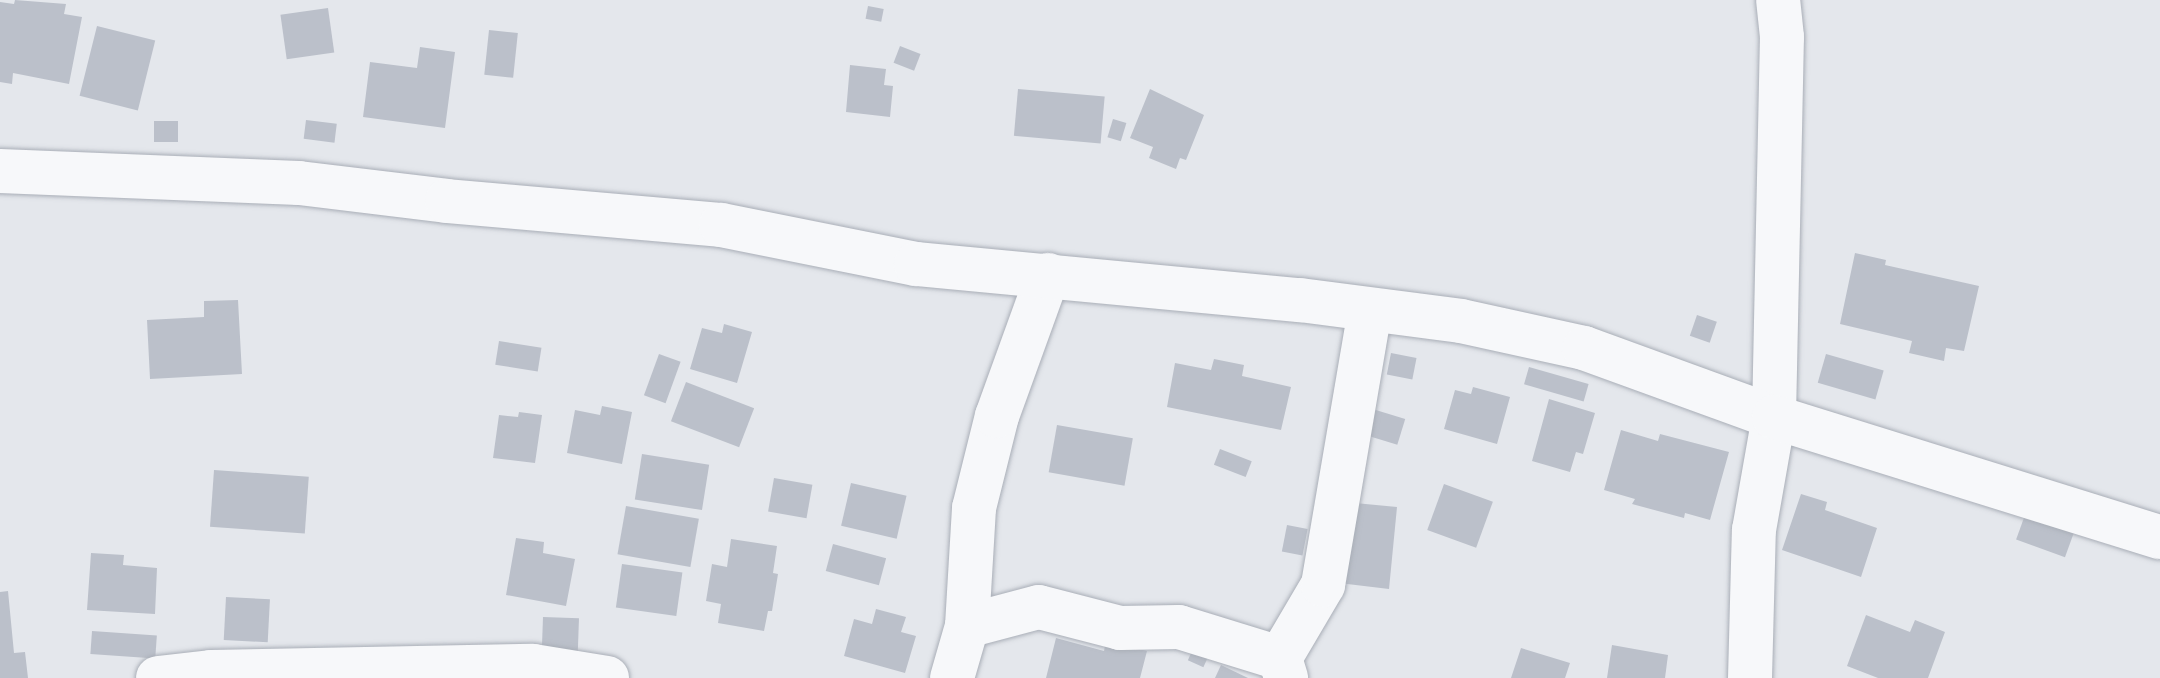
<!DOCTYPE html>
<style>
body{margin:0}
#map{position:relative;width:2160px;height:678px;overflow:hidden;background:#e4e7ec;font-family:Lato,sans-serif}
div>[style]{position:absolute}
.building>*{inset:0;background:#bbc0ca;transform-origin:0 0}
.roads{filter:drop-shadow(0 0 2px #a9aeb7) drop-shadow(0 0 2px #a9aeb7)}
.minor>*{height:44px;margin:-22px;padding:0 22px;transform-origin:22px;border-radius:22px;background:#f7f8fa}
.tertiary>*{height:44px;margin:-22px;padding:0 22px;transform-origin:22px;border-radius:22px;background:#f7f8fa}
span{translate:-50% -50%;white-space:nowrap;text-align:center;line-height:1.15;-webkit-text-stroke:8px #f4f6f9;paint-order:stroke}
</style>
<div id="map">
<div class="building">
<i style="clip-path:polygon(15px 0,66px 4px,64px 14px,82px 17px,69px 84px,13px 73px,12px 84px,0 82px,0 2px,14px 4px)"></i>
<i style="left:868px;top:6px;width:16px;height:13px;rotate:11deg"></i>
<i style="left:328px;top:8px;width:45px;height:48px;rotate:82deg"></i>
<i style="left:97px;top:26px;width:60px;height:72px;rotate:14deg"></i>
<i style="left:489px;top:30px;width:29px;height:45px;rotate:6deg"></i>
<i style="left:900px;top:46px;width:22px;height:18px;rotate:21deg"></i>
<i style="clip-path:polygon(420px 47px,455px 52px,445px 128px,363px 117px,370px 62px,417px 68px)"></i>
<i style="clip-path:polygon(850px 65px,886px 69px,884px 85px,893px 86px,890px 117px,846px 112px)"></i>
<i style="left:1018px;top:89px;width:87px;height:47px;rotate:5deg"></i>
<i style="clip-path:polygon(1150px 89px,1204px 115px,1186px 160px,1180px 158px,1176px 169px,1149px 158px,1153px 147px,1130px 138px)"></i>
<i style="left:1113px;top:119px;width:14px;height:19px;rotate:17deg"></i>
<i style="left:306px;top:120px;width:31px;height:19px;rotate:7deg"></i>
<i style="left:154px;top:121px;width:24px;height:21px"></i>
<i style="clip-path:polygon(1855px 253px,1886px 260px,1885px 265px,1979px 286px,1964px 351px,1946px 348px,1944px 361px,1909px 353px,1912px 341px,1840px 324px)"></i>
<i style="clip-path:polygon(238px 300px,242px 374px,150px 379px,147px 320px,204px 317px,204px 301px)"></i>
<i style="left:1697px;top:315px;width:21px;height:22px;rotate:19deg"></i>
<i style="clip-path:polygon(724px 324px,752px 332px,737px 383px,690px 369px,702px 328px,722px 333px)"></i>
<i style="left:499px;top:341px;width:43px;height:24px;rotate:9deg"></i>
<i style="left:1391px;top:353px;width:26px;height:22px;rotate:11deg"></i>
<i style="left:659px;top:354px;width:23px;height:44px;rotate:20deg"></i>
<i style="left:1826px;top:354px;width:60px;height:30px;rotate:16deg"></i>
<i style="clip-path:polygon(1214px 359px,1244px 365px,1242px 376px,1291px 387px,1281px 430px,1167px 407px,1175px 363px,1211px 370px)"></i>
<i style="left:1529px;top:367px;width:62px;height:18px;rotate:16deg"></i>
<i style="left:686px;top:382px;width:73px;height:42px;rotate:21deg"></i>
<i style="clip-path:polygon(1473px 387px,1510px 397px,1497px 444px,1444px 429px,1455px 390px,1471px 394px)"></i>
<i style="clip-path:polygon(1549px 399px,1595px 413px,1583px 454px,1576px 452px,1570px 472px,1532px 461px)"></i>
<i style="clip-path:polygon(602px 406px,632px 412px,622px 464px,567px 453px,575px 410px,600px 415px)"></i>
<i style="left:1366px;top:407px;width:41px;height:27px;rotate:17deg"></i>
<i style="clip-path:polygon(519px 412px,542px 415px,535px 463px,493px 458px,499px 415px,518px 417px)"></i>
<i style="left:1057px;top:425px;width:77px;height:48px;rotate:10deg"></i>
<i style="clip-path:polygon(1621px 430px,1658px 441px,1660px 434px,1729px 452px,1710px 520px,1685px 513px,1684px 518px,1632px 504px,1635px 499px,1604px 490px)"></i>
<i style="left:1220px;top:449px;width:34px;height:17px;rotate:21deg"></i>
<i style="left:642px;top:454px;width:68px;height:46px;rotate:9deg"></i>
<i style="left:214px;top:470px;width:95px;height:57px;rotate:4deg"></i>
<i style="left:774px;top:478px;width:39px;height:34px;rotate:10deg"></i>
<i style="left:851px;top:483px;width:57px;height:44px;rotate:13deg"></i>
<i style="left:1444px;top:484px;width:52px;height:49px;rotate:20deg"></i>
<i style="clip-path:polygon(1801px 494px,1827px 502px,1825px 510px,1877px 528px,1861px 577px,1782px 550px)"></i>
<i style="clip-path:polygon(1355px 503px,1397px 507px,1389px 589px,1339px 583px)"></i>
<i style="left:626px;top:506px;width:74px;height:49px;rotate:10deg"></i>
<i style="left:2025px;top:515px;width:52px;height:26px;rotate:20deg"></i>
<i style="left:1287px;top:525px;width:21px;height:27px;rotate:11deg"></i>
<i style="clip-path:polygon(516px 538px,544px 542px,543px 553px,575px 559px,566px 606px,506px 595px)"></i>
<i style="clip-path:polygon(731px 539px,777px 546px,773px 573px,778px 574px,772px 611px,768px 611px,764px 631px,718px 623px,721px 604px,706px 601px,712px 564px,727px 567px)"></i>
<i style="left:833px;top:544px;width:55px;height:28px;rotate:15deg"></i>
<i style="clip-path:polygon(91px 553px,124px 555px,123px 565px,157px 568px,155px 614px,87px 610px)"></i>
<i style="left:622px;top:564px;width:61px;height:44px;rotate:8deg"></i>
<i style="clip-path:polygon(8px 591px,14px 653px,25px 652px,28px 678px,0 678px,0 592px)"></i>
<i style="left:226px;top:597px;width:44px;height:43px;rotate:3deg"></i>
<i style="clip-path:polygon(876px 609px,906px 617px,901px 632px,916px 636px,905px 673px,844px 656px,854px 619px,872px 624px)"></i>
<i style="clip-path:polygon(1866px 615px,1910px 632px,1915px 620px,1945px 632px,1928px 678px,1878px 678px,1847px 666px)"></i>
<i style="left:543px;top:617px;width:36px;height:33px;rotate:2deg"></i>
<i style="left:92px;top:631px;width:65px;height:23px;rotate:4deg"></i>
<i style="clip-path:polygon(1056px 638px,1104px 651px,1106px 641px,1147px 651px,1140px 678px,1046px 678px)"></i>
<i style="left:1196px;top:642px;width:17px;height:20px;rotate:24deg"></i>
<i style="clip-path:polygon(1612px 645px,1668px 655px,1665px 678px,1607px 678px)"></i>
<i style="clip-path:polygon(1521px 648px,1570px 663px,1565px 678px,1511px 678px)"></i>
<i style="clip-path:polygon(1221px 665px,1248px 678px,1215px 678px)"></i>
</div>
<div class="roads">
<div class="minor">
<i style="left:967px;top:626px;width:74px;rotate:-14.8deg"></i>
<i style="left:1039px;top:607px;width:84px;rotate:14.5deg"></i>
<i style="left:1120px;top:628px;width:59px;rotate:-1deg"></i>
<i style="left:1179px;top:627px;width:106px;rotate:17.1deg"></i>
<i style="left:1280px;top:658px;width:21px;rotate:73deg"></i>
<i style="left:1280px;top:658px;width:85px;rotate:-59.5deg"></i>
<i style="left:1323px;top:585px;width:278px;rotate:-80.3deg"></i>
<i style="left:158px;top:678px;width:53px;rotate:-6.5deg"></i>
<i style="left:211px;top:672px;width:322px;rotate:-1.1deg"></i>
<i style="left:533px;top:666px;width:75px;rotate:9.2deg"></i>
<i style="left:952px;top:678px;width:54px;rotate:-73.9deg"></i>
<i style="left:967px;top:626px;width:118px;rotate:-86.6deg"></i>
<i style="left:974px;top:508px;width:95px;rotate:-76deg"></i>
<i style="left:997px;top:416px;width:150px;rotate:-70.1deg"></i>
<i style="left:1750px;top:678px;width:148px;rotate:-88.5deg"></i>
<i style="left:1754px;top:530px;width:115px;rotate:-80deg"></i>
<i style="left:1774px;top:417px;width:380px;rotate:-88.8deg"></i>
<i style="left:1782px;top:37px;width:37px;rotate:-96deg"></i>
</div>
<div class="tertiary">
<i style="left:0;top:171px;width:299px;rotate:2.3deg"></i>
<i style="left:299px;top:183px;width:149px;rotate:6.9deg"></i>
<i style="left:447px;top:201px;width:275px;rotate:5deg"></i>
<i style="left:721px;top:225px;width:199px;rotate:11.3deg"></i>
<i style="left:916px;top:264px;width:386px;rotate:5.4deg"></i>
<i style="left:1300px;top:300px;width:162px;rotate:7.4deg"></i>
<i style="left:1461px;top:321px;width:126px;rotate:12.4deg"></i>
<i style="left:1584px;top:348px;width:202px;rotate:20deg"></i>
<i style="left:1774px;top:417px;width:404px;rotate:17.3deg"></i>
</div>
</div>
</div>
